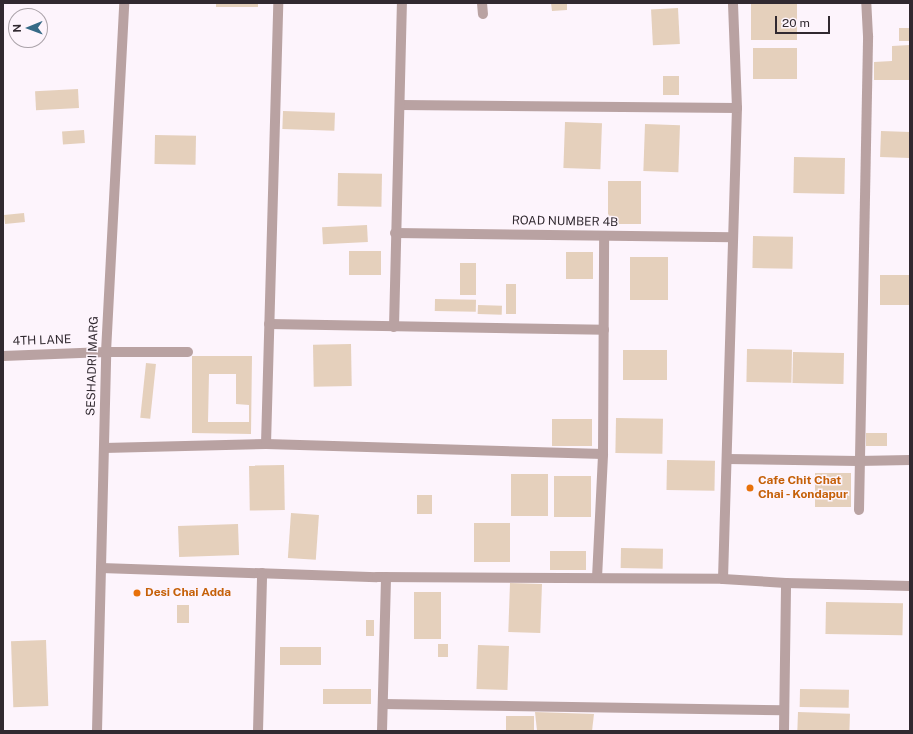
<!DOCTYPE html>
<style>
body{margin:0}
#map{position:relative;width:913px;height:734px;overflow:hidden;background:#fdf4fc;font-family:"Public Sans",sans-serif}
div>[style]{position:absolute}
.building>*{inset:0;background:#e5d0bc;transform-origin:0 0}
.street>*{height:10px;margin:-5px;padding:0 5px;transform-origin:5px;border-radius:5px;background:#b9a2a2}
.dots>*{width:11px;height:11px;translate:-50% -50%;box-sizing:border-box;border:2px solid #fdf4fc;border-radius:50%}
span{translate:-50% -50%;white-space:nowrap;text-align:center;line-height:1.15;-webkit-text-stroke:3px #fdf4fc;paint-order:stroke}
.street-label{font-size:12px;color:#312930}
.food-label{font-size:12px;color:#c56008;font-weight:700}
.left{translate:0 -50%;text-align:left}
.frame{position:absolute;inset:0;border:4px solid #312930;pointer-events:none}
.north{position:absolute;left:8px;top:8px;width:40px;height:40px;box-sizing:border-box;background:#fdf4fc;border:1px solid #aba3aa;border-radius:50%;rotate:269deg;font-size:11px;font-weight:700;line-height:16px;text-align:center;color:#312930}
.north::after{content:'';display:block;margin:auto;width:14px;height:18px;background:#366a87;clip-path:polygon(50% 0,100% 100%,50% 72%,0 100%)}
.scale{position:absolute;left:775px;top:16px;width:55px;height:18px;box-sizing:border-box;border:2px solid #312930;border-top:0;padding-left:5px;font-size:12px;line-height:14px;white-space:nowrap;color:#312930;-webkit-text-stroke:3px #fdf4fc;paint-order:stroke}
</style>
<div id="map">
<div class="building">
<i style="left:216px;top:3px;width:42px;height:4px"></i>
<i style="clip-path:polygon(551px 3px,567px 3px,567px 10px,552px 11px)"></i>
<i style="left:751px;top:4px;width:46px;height:36px"></i>
<i style="left:678px;top:8px;width:36px;height:27px;rotate:87deg"></i>
<i style="left:899px;top:28px;width:11px;height:13px"></i>
<i style="clip-path:polygon(910px 45px,910px 80px,874px 80px,874px 62px,892px 61px,892px 46px)"></i>
<i style="left:753px;top:48px;width:44px;height:31px"></i>
<i style="left:663px;top:76px;width:16px;height:19px"></i>
<i style="left:78px;top:89px;width:19px;height:43px;rotate:87deg"></i>
<i style="left:283px;top:111px;width:52px;height:18px;rotate:2deg"></i>
<i style="left:565px;top:122px;width:37px;height:46px;rotate:2deg"></i>
<i style="left:645px;top:124px;width:35px;height:47px;rotate:2deg"></i>
<i style="left:84px;top:130px;width:13px;height:22px;rotate:86deg"></i>
<i style="left:881px;top:131px;width:29px;height:26px;rotate:2deg"></i>
<i style="left:155px;top:135px;width:41px;height:29px;rotate:1deg"></i>
<i style="left:794px;top:157px;width:51px;height:36px;rotate:1deg"></i>
<i style="left:338px;top:173px;width:44px;height:33px;rotate:1deg"></i>
<i style="left:608px;top:181px;width:33px;height:43px"></i>
<i style="left:24px;top:213px;width:9px;height:20px;rotate:84deg"></i>
<i style="left:367px;top:225px;width:17px;height:45px;rotate:87deg"></i>
<i style="left:753px;top:236px;width:40px;height:32px;rotate:1deg"></i>
<i style="left:349px;top:251px;width:32px;height:24px"></i>
<i style="left:566px;top:252px;width:27px;height:27px"></i>
<i style="left:630px;top:257px;width:38px;height:43px"></i>
<i style="left:460px;top:263px;width:16px;height:32px"></i>
<i style="left:880px;top:275px;width:30px;height:30px"></i>
<i style="left:506px;top:284px;width:10px;height:30px"></i>
<i style="left:435px;top:299px;width:41px;height:12px;rotate:1deg"></i>
<i style="left:478px;top:305px;width:24px;height:9px;rotate:2deg"></i>
<i style="left:351px;top:344px;width:42px;height:38px;rotate:89deg"></i>
<i style="left:747px;top:349px;width:45px;height:33px;rotate:1deg"></i>
<i style="left:623px;top:350px;width:44px;height:30px"></i>
<i style="left:793px;top:352px;width:51px;height:31px;rotate:1deg"></i>
<i style="clip-path:polygon(evenodd,192px 356px,252px 356px,251px 434px,192px 433px,192px 356px,209px 374px,236px 374px,236px 404px,249px 405px,249px 422px,208px 422px,209px 374px)"></i>
<i style="left:146px;top:363px;width:10px;height:55px;rotate:6deg"></i>
<i style="left:616px;top:418px;width:47px;height:35px;rotate:1deg"></i>
<i style="left:592px;top:419px;width:27px;height:40px;rotate:90deg"></i>
<i style="left:866px;top:433px;width:21px;height:13px"></i>
<i style="left:667px;top:460px;width:48px;height:30px;rotate:1deg"></i>
<i style="left:284px;top:465px;width:45px;height:35px;rotate:89deg"></i>
<i style="left:815px;top:473px;width:36px;height:34px"></i>
<i style="left:511px;top:474px;width:37px;height:42px"></i>
<i style="left:554px;top:476px;width:37px;height:41px"></i>
<i style="left:417px;top:495px;width:15px;height:19px"></i>
<i style="left:291px;top:513px;width:28px;height:45px;rotate:4deg"></i>
<i style="left:474px;top:523px;width:36px;height:39px"></i>
<i style="left:238px;top:524px;width:31px;height:60px;rotate:88deg"></i>
<i style="left:621px;top:548px;width:42px;height:20px;rotate:1deg"></i>
<i style="left:550px;top:551px;width:36px;height:19px"></i>
<i style="left:510px;top:583px;width:32px;height:49px;rotate:2deg"></i>
<i style="left:414px;top:592px;width:27px;height:47px"></i>
<i style="left:826px;top:602px;width:77px;height:32px;rotate:1deg"></i>
<i style="left:177px;top:605px;width:12px;height:18px"></i>
<i style="left:366px;top:620px;width:8px;height:16px"></i>
<i style="left:46px;top:640px;width:66px;height:35px;rotate:88deg"></i>
<i style="left:438px;top:644px;width:10px;height:13px"></i>
<i style="left:478px;top:645px;width:31px;height:44px;rotate:2deg"></i>
<i style="left:280px;top:647px;width:41px;height:18px"></i>
<i style="left:371px;top:689px;width:15px;height:48px;rotate:90deg"></i>
<i style="left:800px;top:689px;width:49px;height:18px;rotate:1deg"></i>
<i style="clip-path:polygon(535px 712px,594px 714px,592px 731px,537px 731px)"></i>
<i style="left:798px;top:712px;width:52px;height:19px;rotate:2deg"></i>
<i style="left:506px;top:716px;width:28px;height:15px"></i>
</div>
<div class="street">
<i style="left:482px;top:3px;width:11px;rotate:85deg"></i>
<i style="left:401px;top:105px;width:336px;rotate:0.5deg"></i>
<i style="left:395px;top:233px;width:338px;rotate:0.7deg"></i>
<i style="left:269px;top:324px;width:335px;rotate:1deg"></i>
<i style="left:394px;top:327px;width:324px;rotate:-88.6deg"></i>
<i style="left:3px;top:356px;width:103px;rotate:-2.2deg"></i>
<i style="left:106px;top:352px;width:82px"></i>
<i style="left:266px;top:444px;width:441px;rotate:-88.4deg"></i>
<i style="left:104px;top:448px;width:162px;rotate:-1.4deg"></i>
<i style="left:266px;top:444px;width:337px;rotate:1.7deg"></i>
<i style="left:727px;top:459px;width:131px;rotate:0.9deg"></i>
<i style="left:858px;top:461px;width:52px;rotate:-1.1deg"></i>
<i style="left:859px;top:510px;width:474px;rotate:-88.9deg"></i>
<i style="left:868px;top:36px;width:33px;rotate:-93deg"></i>
<i style="left:101px;top:568px;width:276px;rotate:1.9deg"></i>
<i style="left:377px;top:577px;width:346px;rotate:0.3deg"></i>
<i style="left:723px;top:579px;width:471px;rotate:-88.3deg"></i>
<i style="left:737px;top:108px;width:105px;rotate:-92.2deg"></i>
<i style="left:597px;top:578px;width:124px;rotate:-87.2deg"></i>
<i style="left:603px;top:454px;width:218px;rotate:-89.7deg"></i>
<i style="left:723px;top:579px;width:63px;rotate:3.6deg"></i>
<i style="left:786px;top:583px;width:124px;rotate:1.4deg"></i>
<i style="left:383px;top:704px;width:401px;rotate:0.9deg"></i>
<i style="left:97px;top:731px;width:379px;rotate:-88.6deg"></i>
<i style="left:106px;top:352px;width:349px;rotate:-87deg"></i>
<i style="left:258px;top:731px;width:158px;rotate:-88.5deg"></i>
<i style="left:382px;top:731px;width:154px;rotate:-88.5deg"></i>
<i style="left:784px;top:731px;width:148px;rotate:-89.2deg"></i>
</div>
<div class="dots">
<i style="left:750px;top:488px;background:#e8710a"></i>
<i style="left:137px;top:593px;background:#e8710a"></i>
</div>
<div class="street-label">
<span style="left:565px;top:222px;rotate:1deg">ROAD NUMBER 4B</span>
<span style="left:42px;top:341px;rotate:-2deg">4TH LANE</span>
<span style="left:93px;top:366px;rotate:-88deg">SESHADRI MARG</span>
</div>
<div class="food-label">
<span class="left" style="left:758px;top:488px">Cafe Chit Chat<br>Chai - Kondapur</span>
<span class="left" style="left:145px;top:593px">Desi Chai Adda</span>
</div>
<div class="frame"></div>
<div class="north">N</div>
<div class="scale">20 m</div>
</div>
